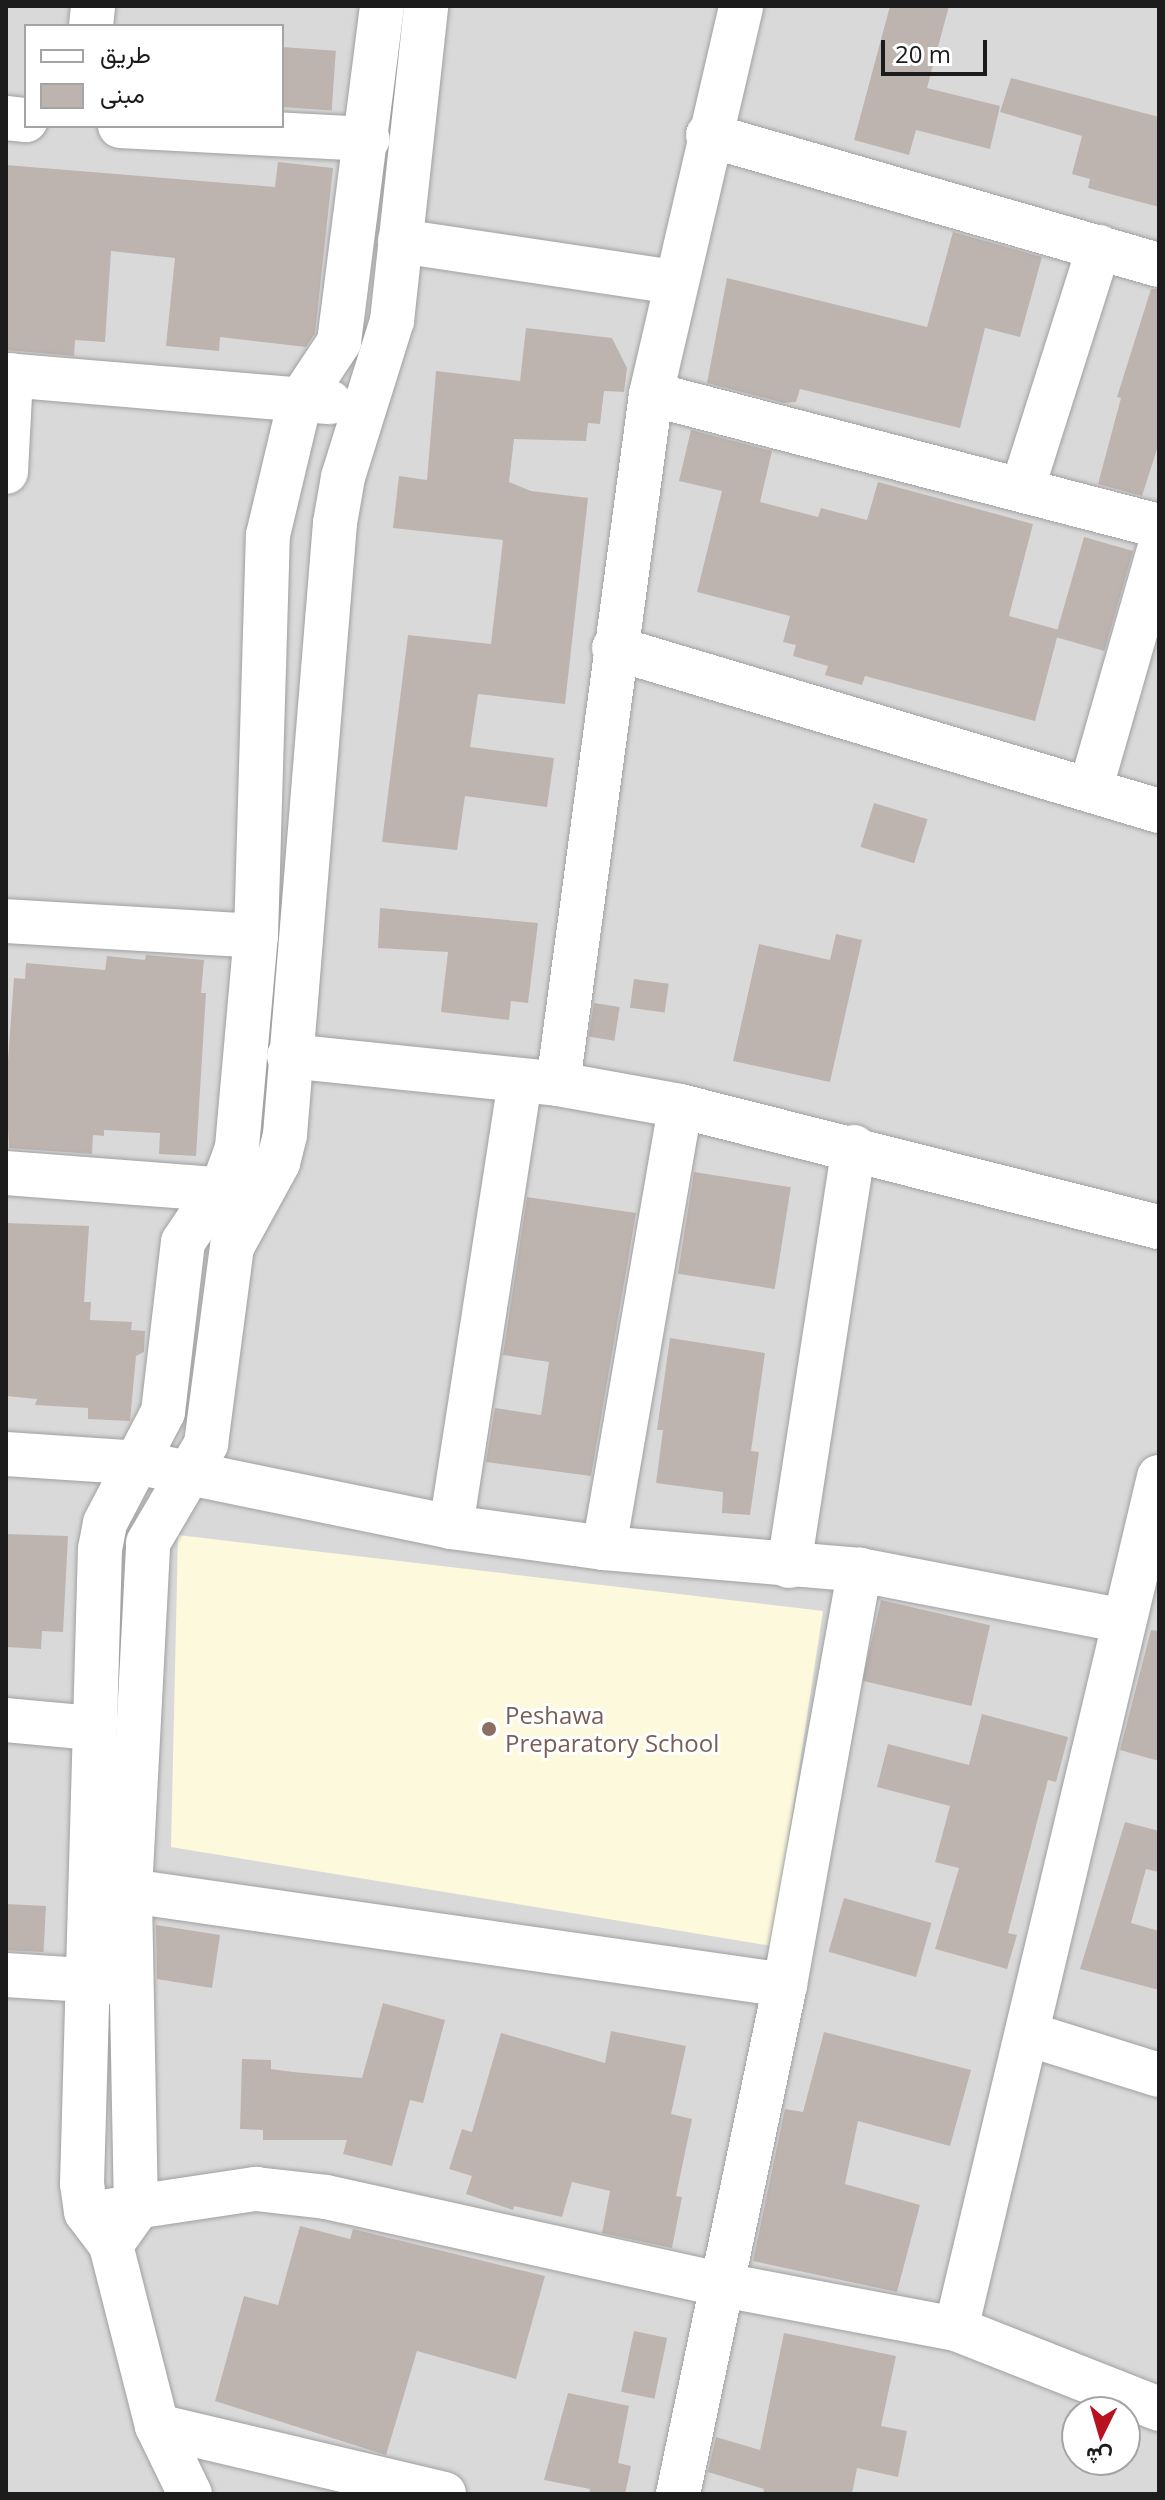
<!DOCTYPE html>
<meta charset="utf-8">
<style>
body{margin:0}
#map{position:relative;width:1165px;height:2500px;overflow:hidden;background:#ede8e3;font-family:"Open Sans",Vazirmatn,sans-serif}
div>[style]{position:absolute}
.residential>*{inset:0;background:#dad9d9}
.education>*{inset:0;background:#fcf9dd}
.building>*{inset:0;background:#bdb4b0;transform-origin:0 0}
.roads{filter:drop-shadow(0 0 2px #a0a0a0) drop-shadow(0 0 2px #a0a0a0)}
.minor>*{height:44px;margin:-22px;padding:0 22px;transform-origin:22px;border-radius:22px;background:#fff}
.dots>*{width:22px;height:22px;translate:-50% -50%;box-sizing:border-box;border:4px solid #fff;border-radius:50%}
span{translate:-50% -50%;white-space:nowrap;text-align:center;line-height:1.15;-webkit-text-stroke:6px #fff;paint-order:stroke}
.education-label{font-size:24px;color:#785e54}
.left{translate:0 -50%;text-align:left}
.frame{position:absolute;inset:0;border:8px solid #1c1c1c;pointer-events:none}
.legend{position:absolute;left:24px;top:24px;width:260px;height:104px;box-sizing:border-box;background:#fff;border:2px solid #a4a4a4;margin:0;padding:10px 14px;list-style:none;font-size:24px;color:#1c1c1c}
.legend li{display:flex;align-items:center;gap:16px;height:40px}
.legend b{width:40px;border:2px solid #a4a4a4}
.north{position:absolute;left:1061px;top:2396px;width:80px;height:80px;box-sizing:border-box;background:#fff;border:2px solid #a4a4a4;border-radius:50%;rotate:185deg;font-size:22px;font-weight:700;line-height:32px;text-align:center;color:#1c1c1c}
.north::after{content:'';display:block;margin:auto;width:28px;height:36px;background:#b81121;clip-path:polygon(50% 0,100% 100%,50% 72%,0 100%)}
.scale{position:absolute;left:881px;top:40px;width:106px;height:36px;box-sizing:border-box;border:4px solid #1c1c1c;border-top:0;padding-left:10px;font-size:24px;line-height:28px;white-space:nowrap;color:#1c1c1c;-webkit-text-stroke:6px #fff;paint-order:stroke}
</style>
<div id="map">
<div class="residential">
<i style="clip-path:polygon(evenodd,6px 6px,1159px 6px,1159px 2494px,6px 2494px,6px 6px,26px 26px,282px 26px,282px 126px,26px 126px,26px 26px,6px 6px,1077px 2412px,1125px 2412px,1125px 2460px,1077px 2460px,1077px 2412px)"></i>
</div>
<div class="education">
<i style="clip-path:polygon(178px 1535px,823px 1611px,772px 1946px,171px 1847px)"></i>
</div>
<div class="building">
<i style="clip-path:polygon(890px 6px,949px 6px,927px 88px,1000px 106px,990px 149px,916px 130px,909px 155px,854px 140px)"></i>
<i style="left:282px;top:47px;width:54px;height:60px;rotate:4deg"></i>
<i style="clip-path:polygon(1011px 78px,1159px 117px,1159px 207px,1088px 188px,1090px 179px,1072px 174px,1082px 136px,1000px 112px)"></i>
<i style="clip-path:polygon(278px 162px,333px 168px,315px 333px,306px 347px,220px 337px,219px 351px,166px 346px,175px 258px,111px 251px,105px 342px,75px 340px,74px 356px,6px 350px,6px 165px,275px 187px)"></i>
<i style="clip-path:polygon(953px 232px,1042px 257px,1020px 337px,985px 328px,960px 428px,800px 389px,796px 402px,784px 403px,707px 383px,727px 278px,927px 327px)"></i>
<i style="clip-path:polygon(1151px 289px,1159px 289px,1159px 443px,1142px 496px,1098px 484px,1121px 398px,1117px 397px)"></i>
<i style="clip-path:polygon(526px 328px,612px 338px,627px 368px,624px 392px,604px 391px,600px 424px,588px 423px,586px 441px,514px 439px,509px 482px,531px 491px,588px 498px,565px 704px,478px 694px,470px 747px,554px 758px,547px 807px,465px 796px,457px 850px,382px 842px,408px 635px,491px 644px,503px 540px,393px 528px,399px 476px,427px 480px,436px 371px,520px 381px)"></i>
<i style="clip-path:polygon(691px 430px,772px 451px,760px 502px,818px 517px,821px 508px,867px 520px,878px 482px,1033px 524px,1009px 616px,1059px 630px,1035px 721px,865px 676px,862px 685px,825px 675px,828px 666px,793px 656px,796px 645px,783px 642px,790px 616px,697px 592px,722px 491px,679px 481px)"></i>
<i style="left:1084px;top:537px;width:51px;height:104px;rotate:16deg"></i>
<i style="left:874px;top:803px;width:56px;height:46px;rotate:17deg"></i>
<i style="clip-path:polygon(380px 908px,538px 923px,528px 1003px,511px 1001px,509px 1020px,441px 1012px,448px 952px,378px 948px)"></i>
<i style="clip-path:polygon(836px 934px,862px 940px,830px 1082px,733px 1061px,759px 944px,830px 960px)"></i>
<i style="clip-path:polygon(146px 955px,204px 960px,201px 993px,206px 993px,196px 1156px,159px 1154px,160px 1133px,104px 1130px,104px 1136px,93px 1135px,92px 1154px,9px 1148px,6px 1087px,14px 978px,25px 979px,26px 963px,105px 970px,107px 956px,145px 960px)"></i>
<i style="left:634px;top:979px;width:35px;height:29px;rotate:8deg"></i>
<i style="left:594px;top:1003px;width:26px;height:34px;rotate:9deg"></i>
<i style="left:694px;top:1172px;width:98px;height:103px;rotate:9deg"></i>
<i style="clip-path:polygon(527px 1197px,636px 1213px,591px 1476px,486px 1462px,495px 1408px,541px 1415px,549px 1362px,503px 1355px)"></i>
<i style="clip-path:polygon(6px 1223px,89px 1226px,84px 1302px,91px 1302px,90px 1320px,132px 1322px,131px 1330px,145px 1331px,144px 1352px,136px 1356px,130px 1421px,88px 1419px,88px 1408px,35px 1405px,37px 1399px,6px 1396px)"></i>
<i style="clip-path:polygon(670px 1338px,765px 1353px,751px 1451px,759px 1452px,750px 1515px,722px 1513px,723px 1492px,656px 1483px,663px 1430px,657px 1430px)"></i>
<i style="clip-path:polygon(6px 1534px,68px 1536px,63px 1632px,42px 1631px,41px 1649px,6px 1647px)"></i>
<i style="left:881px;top:1600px;width:112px;height:83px;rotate:13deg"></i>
<i style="clip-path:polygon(1151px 1630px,1159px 1631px,1159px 1761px,1120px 1750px)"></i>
<i style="clip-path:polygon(982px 1714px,1068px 1737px,1056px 1782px,1048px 1780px,1008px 1933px,1017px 1935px,1007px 1969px,935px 1949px,959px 1868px,935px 1862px,950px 1806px,877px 1787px,888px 1744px,969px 1765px)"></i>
<i style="clip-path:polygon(1125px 1822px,1159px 1831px,1159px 1872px,1146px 1869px,1131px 1923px,1159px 1931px,1159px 1990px,1080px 1969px)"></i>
<i style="left:844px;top:1898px;width:91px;height:56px;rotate:16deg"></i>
<i style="left:6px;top:1904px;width:40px;height:46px;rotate:3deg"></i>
<i style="clip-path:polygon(156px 1925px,220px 1935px,212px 1988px,157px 1979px)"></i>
<i style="clip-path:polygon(383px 2003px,445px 2020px,423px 2103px,410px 2100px,392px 2166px,343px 2154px,347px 2140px,263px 2140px,263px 2130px,240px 2129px,242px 2059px,271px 2060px,271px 2069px,293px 2072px,362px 2078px)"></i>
<i style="clip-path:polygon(611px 2031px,686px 2046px,671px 2114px,692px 2119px,676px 2196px,682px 2197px,672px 2248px,602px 2233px,610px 2191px,572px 2182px,562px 2217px,514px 2206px,513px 2210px,466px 2194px,472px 2176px,449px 2169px,462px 2129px,472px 2132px,501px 2033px,605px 2063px)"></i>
<i style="clip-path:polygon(824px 2032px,971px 2070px,950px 2146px,858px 2121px,845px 2184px,920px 2205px,897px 2292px,753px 2261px,785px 2109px,803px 2112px)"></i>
<i style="clip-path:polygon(300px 2226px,350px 2239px,353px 2229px,545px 2276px,516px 2379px,417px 2351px,386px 2455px,215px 2401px,244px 2296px,278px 2305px)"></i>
<i style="left:634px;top:2331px;width:34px;height:62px;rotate:12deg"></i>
<i style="clip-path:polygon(784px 2333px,896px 2356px,881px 2426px,907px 2431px,898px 2477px,857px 2468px,852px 2494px,763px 2494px,764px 2489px,708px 2472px,716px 2437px,760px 2450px)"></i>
<i style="clip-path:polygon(568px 2393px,629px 2406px,618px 2463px,631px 2466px,625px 2494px,589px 2494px,590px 2489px,544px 2480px)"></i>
</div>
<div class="roads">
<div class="minor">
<i style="left:91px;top:26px;width:20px;rotate:-84deg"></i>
<i style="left:6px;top:118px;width:20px;rotate:6deg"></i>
<i style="left:120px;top:126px;width:248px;rotate:3deg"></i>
<i style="left:708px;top:135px;width:469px;rotate:16.1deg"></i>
<i style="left:400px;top:241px;width:277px;rotate:8.5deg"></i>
<i style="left:6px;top:375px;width:325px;rotate:4.8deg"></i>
<i style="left:651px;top:394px;width:525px;rotate:14.57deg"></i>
<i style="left:6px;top:472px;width:97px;rotate:-87deg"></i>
<i style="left:1022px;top:490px;width:255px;rotate:-72.4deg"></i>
<i style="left:614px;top:648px;width:569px;rotate:16.65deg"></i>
<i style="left:1091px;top:787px;width:247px;rotate:-74deg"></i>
<i style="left:6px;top:921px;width:250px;rotate:3.4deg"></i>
<i style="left:289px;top:1056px;width:270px;rotate:5.9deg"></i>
<i style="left:558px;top:1084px;width:124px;rotate:10.2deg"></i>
<i style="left:680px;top:1106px;width:494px;rotate:14.2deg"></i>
<i style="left:558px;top:1084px;width:696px;rotate:-82.32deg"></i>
<i style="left:651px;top:394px;width:398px;rotate:-76.9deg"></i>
<i style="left:6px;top:1173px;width:236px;rotate:4.4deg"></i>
<i style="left:6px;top:1454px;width:134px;rotate:3.8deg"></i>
<i style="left:140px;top:1463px;width:318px;rotate:11.6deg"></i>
<i style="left:451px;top:1527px;width:154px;rotate:7.8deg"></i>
<i style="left:604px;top:1548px;width:257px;rotate:4.9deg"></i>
<i style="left:860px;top:1570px;width:269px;rotate:10.9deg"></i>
<i style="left:451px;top:1527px;width:452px;rotate:-81.2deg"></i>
<i style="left:604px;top:1548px;width:448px;rotate:-80.2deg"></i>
<i style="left:789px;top:1566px;width:424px;rotate:-81.2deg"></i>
<i style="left:6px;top:1720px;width:86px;rotate:5.3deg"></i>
<i style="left:130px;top:1891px;width:662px;rotate:8.17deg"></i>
<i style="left:6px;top:1975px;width:107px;rotate:3.7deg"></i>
<i style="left:1028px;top:2034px;width:137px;rotate:17.4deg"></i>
<i style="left:108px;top:2211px;width:150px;rotate:-8.5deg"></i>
<i style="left:256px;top:2189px;width:70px;rotate:6.5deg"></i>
<i style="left:326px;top:2197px;width:407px;rotate:12.5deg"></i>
<i style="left:723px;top:2285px;width:237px;rotate:10.7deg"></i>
<i style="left:956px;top:2329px;width:218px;rotate:21.5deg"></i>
<i style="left:111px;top:2245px;width:43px;rotate:-54.5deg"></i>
<i style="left:136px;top:2210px;width:319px;rotate:-91.1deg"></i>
<i style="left:130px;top:1891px;width:348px;rotate:-87deg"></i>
<i style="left:148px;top:1543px;width:115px;rotate:-59.6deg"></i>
<i style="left:206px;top:1444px;width:199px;rotate:-82.5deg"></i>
<i style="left:232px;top:1247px;width:96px;rotate:-61.3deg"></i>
<i style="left:278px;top:1163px;width:29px;rotate:-76deg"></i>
<i style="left:285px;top:1135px;width:614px;rotate:-85.33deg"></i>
<i style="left:335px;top:523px;width:47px;rotate:-80.1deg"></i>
<i style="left:343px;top:477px;width:164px;rotate:-72.6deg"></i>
<i style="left:392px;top:321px;width:317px;rotate:-83.8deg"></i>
<i style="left:956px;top:2329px;width:876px;rotate:-76.6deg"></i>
<i style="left:157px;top:2426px;width:295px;rotate:13.3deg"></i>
<i style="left:190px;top:2494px;width:76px;rotate:-115.9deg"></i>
<i style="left:157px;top:2426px;width:187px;rotate:-104.3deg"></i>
<i style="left:111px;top:2245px;width:41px;rotate:-127.1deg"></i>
<i style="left:86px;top:2212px;width:28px;rotate:-98deg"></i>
<i style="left:82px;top:2184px;width:635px;rotate:-88.38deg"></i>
<i style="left:100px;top:1549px;width:26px;rotate:-79deg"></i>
<i style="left:105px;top:1523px;width:125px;rotate:-62.4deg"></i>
<i style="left:163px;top:1412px;width:171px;rotate:-83.3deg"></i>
<i style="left:183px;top:1242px;width:77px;rotate:-56.1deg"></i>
<i style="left:226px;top:1178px;width:33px;rotate:-70deg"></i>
<i style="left:237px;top:1147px;width:212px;rotate:-84.9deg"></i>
<i style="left:256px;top:936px;width:401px;rotate:-88.3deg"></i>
<i style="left:268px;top:535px;width:138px;rotate:-76.6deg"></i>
<i style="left:300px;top:401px;width:71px;rotate:-56.5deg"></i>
<i style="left:339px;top:342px;width:339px;rotate:-82.7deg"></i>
<i style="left:678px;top:2494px;width:520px;rotate:-78.13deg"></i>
<i style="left:785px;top:1985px;width:422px;rotate:-79.8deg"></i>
</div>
</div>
<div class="dots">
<i style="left:489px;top:1729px;background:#8d6e63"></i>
</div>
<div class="education-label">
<span class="left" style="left:505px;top:1729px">Peshawa<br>Preparatory School</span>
</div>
<div class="frame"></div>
<ul class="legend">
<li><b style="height:10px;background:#fff"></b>طريق</li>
<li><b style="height:22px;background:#bdb4b0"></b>مبنى</li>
</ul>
<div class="north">ش</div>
<div class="scale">20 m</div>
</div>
